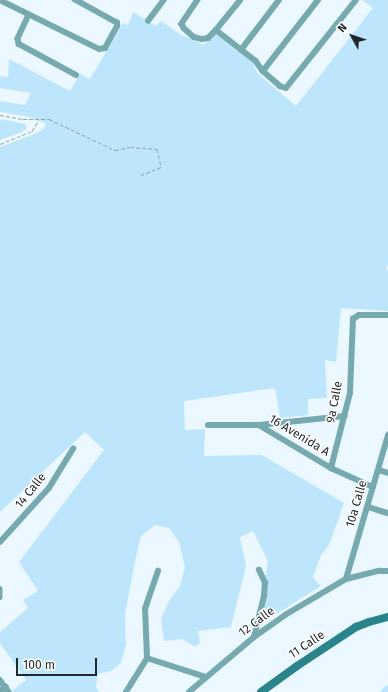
<!DOCTYPE html>
<style>
body{margin:0}
#map{position:relative;width:388px;height:692px;overflow:hidden;background:#ecf8ff;font-family:"Fira Sans",sans-serif}
div>[style]{position:absolute}
.green>*{inset:0;background:#bde6fd}
.path>*{height:1px;margin-top:-0.5px;transform-origin:0;background:repeating-linear-gradient(90deg,#99a3a8 0 4px,transparent 0 6px)}
.street>*{height:5.5px;margin:-2.75px;padding:0 2.75px;transform-origin:2.75px;border-radius:2.75px;background:#76aaaf}
.secondary>*{height:8px;margin:-4px;padding:0 4px;transform-origin:4px;border-radius:4px;background:#2a848c}
span{translate:-50% -50%;white-space:nowrap;text-align:center;line-height:1.15;-webkit-text-stroke:3px #fff;paint-order:stroke}
.street-label{font-size:12px;color:#23282b}
.north{position:absolute;left:332px;top:16px;width:40px;height:40px;-webkit-text-stroke:3px #fff;paint-order:stroke;rotate:310deg;font-size:11px;font-weight:700;line-height:16px;text-align:center;color:#23282b}
.north::after{content:'';display:block;margin:auto;width:14px;height:18px;background:#23282b;clip-path:polygon(50% 0,100% 100%,50% 72%,0 100%)}
.scale{position:absolute;left:16px;top:658px;width:81px;height:18px;box-sizing:border-box;border:2px solid #23282b;border-top:0;padding-left:5px;font-size:12px;line-height:14px;white-space:nowrap;color:#23282b;-webkit-text-stroke:3px #fff;paint-order:stroke}
</style>
<div id="map">
<div class="green">
<i style="clip-path:polygon(362px 0,388px 0,388px 265px,386px 268px,388px 271px,388px 311px,341px 308px,336px 362px,325px 360px,327px 398px,308px 399px,308px 415px,280px 418px,275px 388px,184px 401px,185px 430px,205px 429px,204px 456px,262px 455px,344px 503px,330px 543px,320px 557px,313px 578px,321px 586px,257px 626px,268px 561px,253px 531px,240px 537px,246px 566px,231px 627px,198px 631px,200px 643px,195px 647px,182px 639px,164px 641px,161px 619px,169px 601px,180px 586px,185px 567px,179px 542px,169px 528px,155px 525px,141px 536px,136px 557px,125px 614px,126px 645px,121px 663px,111px 671px,98px 674px,96px 687px,99px 692px,14px 692px,13px 690px,26px 680px,0 643px,0 632px,28px 608px,23px 600px,38px 591px,19px 562px,104px 450px,85px 432px,0 512px,0 147px,39px 132px,45px 128px,45px 123px,29px 117px,0 112px,0 101px,25px 105px,31px 93px,0 88px,0 76px,8px 77px,9px 59px,70px 91px,80px 74px,90px 79px,123px 23px,128px 25px,133px 12px,156px 26px,161px 21px,180px 34px,204px 45px,214px 33px,253px 63px,257px 73px,296px 106px,373px 8px)"></i>
<i style="clip-path:polygon(2px 119px,25px 124px,27px 128px,22px 132px,0 140px,0 121px)"></i>
<i style="clip-path:polygon(386px 685px,388px 686px,388px 692px,335px 692px,380px 692px)"></i>
</div>
<div class="path">
<i style="left:0;top:115px;width:23px;rotate:10deg"></i>
<i style="left:23px;top:119px;width:26px"></i>
<i style="left:49px;top:119px;width:73px;rotate:25.2deg"></i>
<i style="left:115px;top:150px;width:15px;rotate:-11deg"></i>
<i style="left:130px;top:147px;width:27px;rotate:4deg"></i>
<i style="left:157px;top:149px;width:18px;rotate:77deg"></i>
<i style="left:161px;top:167px;width:24px;rotate:158deg"></i>
<i style="left:0;top:144px;width:35px;rotate:-22deg"></i>
<i style="left:32px;top:131px;width:13px;rotate:-58deg"></i>
</div>
<div class="street">
<i style="left:0;top:0;width:110px;rotate:26.3deg"></i>
<i style="left:99px;top:49px;width:6px;rotate:-9deg"></i>
<i style="left:105px;top:48px;width:25px;rotate:-61deg"></i>
<i style="left:117px;top:26px;width:3px;rotate:-90deg"></i>
<i style="left:117px;top:23px;width:48px;rotate:-151.3deg"></i>
<i style="left:198px;top:0;width:29px;rotate:124deg"></i>
<i style="left:182px;top:24px;width:4px;rotate:63deg"></i>
<i style="left:184px;top:28px;width:13px;rotate:42deg"></i>
<i style="left:194px;top:37px;width:8px;rotate:14deg"></i>
<i style="left:202px;top:39px;width:6px;rotate:-9deg"></i>
<i style="left:208px;top:38px;width:11px;rotate:-45deg"></i>
<i style="left:216px;top:30px;width:38px;rotate:-51deg"></i>
<i style="left:29px;top:15px;width:26px;rotate:115deg"></i>
<i style="left:18px;top:39px;width:5px;rotate:79deg"></i>
<i style="left:19px;top:44px;width:65px;rotate:28.5deg"></i>
<i style="left:148px;top:21px;width:26px;rotate:-53deg"></i>
<i style="left:216px;top:30px;width:51px;rotate:37.8deg"></i>
<i style="left:256px;top:61px;width:12px;rotate:55deg"></i>
<i style="left:263px;top:71px;width:23px;rotate:41deg"></i>
<i style="left:280px;top:86px;width:6px;rotate:18deg"></i>
<i style="left:286px;top:88px;width:112px;rotate:-51.5deg"></i>
<i style="left:241px;top:50px;width:63px;rotate:-52.8deg"></i>
<i style="left:263px;top:71px;width:90px;rotate:-52.2deg"></i>
<i style="left:208px;top:425px;width:51px"></i>
<i style="left:259px;top:425px;width:84px;rotate:30.8deg"></i>
<i style="left:331px;top:468px;width:46px;rotate:24.3deg"></i>
<i style="left:259px;top:425px;width:86px;rotate:-6deg"></i>
<i style="left:331px;top:468px;width:77px;rotate:-75.8deg"></i>
<i style="left:350px;top:393px;width:74px;rotate:-87.7deg"></i>
<i style="left:353px;top:319px;width:7px;rotate:-34deg"></i>
<i style="left:359px;top:315px;width:29px"></i>
<i style="left:379px;top:470px;width:9px;rotate:18deg"></i>
<i style="left:368px;top:507px;width:21px;rotate:17deg"></i>
<i style="left:0;top:542px;width:73px;rotate:-47.8deg"></i>
<i style="left:49px;top:488px;width:46px;rotate:-58.4deg"></i>
<i style="left:346px;top:579px;width:150px;rotate:-73.7deg"></i>
<i style="left:0;top:589px;width:8px;rotate:90deg"></i>
<i style="left:254px;top:637px;width:42px;rotate:-76.3deg"></i>
<i style="left:264px;top:596px;width:13px;rotate:-86deg"></i>
<i style="left:265px;top:583px;width:14px;rotate:-115deg"></i>
<i style="left:147px;top:658px;width:62px;rotate:17.9deg"></i>
<i style="left:0;top:680px;width:15px;rotate:53deg"></i>
<i style="left:0;top:691px;width:7px;rotate:-34deg"></i>
<i style="left:126px;top:692px;width:40px;rotate:-58deg"></i>
<i style="left:147px;top:658px;width:49px;rotate:-92.3deg"></i>
<i style="left:145px;top:609px;width:40px;rotate:-71.1deg"></i>
<i style="left:189px;top:692px;width:85px;rotate:-40.2deg"></i>
<i style="left:254px;top:637px;width:38px;rotate:-35deg"></i>
<i style="left:285px;top:615px;width:71px;rotate:-30.5deg"></i>
<i style="left:346px;top:579px;width:34px;rotate:-14deg"></i>
<i style="left:379px;top:571px;width:9px"></i>
</div>
<div class="secondary">
<i style="left:261px;top:692px;width:44px;rotate:-35.8deg"></i>
<i style="left:297px;top:666px;width:71px;rotate:-33.5deg"></i>
<i style="left:356px;top:627px;width:14px;rotate:-21deg"></i>
<i style="left:369px;top:622px;width:20px;rotate:-15deg"></i>
</div>
<div class="street-label">
<span style="left:335px;top:402px;rotate:-79deg">9a Calle</span>
<span style="left:299px;top:436px;rotate:31deg">16 Avenida A</span>
<span style="left:31px;top:491px;rotate:-51deg">14 Calle</span>
<span style="left:357px;top:504px;rotate:-74deg">10a Calle</span>
<span style="left:257px;top:622px;rotate:-37deg">12 Calle</span>
<span style="left:307px;top:645px;rotate:-33deg">11 Calle</span>
</div>
<div class="north">N</div>
<div class="scale">100 m</div>
</div>
